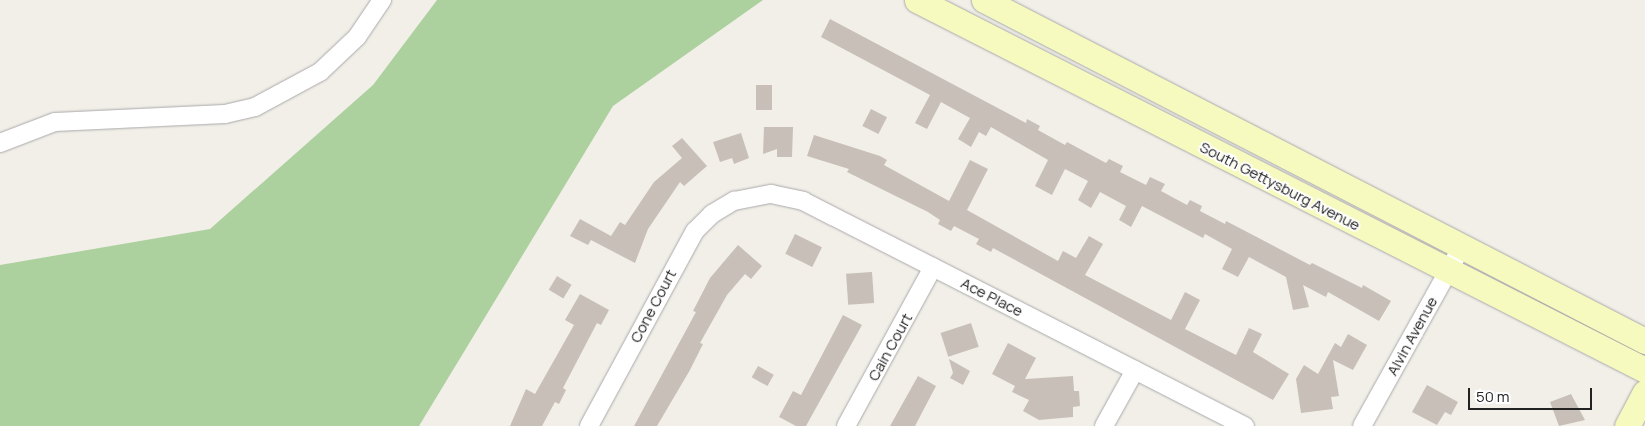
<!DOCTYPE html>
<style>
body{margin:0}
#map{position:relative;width:1645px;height:426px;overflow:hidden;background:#f2efe9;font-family:Manrope,sans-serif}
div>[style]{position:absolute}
.forest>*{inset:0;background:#add19e}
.building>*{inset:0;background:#c7bfb8;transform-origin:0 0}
.roads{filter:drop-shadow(0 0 1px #a9a9a9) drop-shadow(0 0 1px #a9a9a9)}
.street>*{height:18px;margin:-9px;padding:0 9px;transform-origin:9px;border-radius:9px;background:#fff}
.secondary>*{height:25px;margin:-12.5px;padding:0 12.5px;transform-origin:12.5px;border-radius:12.5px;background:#f7fabf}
span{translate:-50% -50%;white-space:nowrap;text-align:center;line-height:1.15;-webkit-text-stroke:4px #fff;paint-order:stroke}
.street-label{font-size:15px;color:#222}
.scale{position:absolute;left:1468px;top:388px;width:124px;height:22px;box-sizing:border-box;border:2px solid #222;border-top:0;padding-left:6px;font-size:15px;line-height:18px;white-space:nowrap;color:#222;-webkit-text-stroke:4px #fff;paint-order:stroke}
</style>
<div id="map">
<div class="forest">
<i style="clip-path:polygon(437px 0,763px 0,613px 106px,419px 426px,0 426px,0 265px,210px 229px,373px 85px)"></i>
</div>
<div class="building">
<i style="clip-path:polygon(830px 19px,1026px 123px,1027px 119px,1040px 126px,1038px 130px,1065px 145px,1067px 142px,1106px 163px,1109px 159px,1123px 166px,1120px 172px,1146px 185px,1150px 177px,1165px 184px,1161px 191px,1187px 205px,1190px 200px,1202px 206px,1200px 211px,1225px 224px,1226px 221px,1310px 265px,1312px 263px,1362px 288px,1363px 285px,1391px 301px,1379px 321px,1328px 292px,1326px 297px,1303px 285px,1309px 307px,1293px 310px,1286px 277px,1249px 257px,1238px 277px,1222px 269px,1232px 249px,1205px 234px,1203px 238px,1142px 206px,1131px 227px,1119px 220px,1126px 206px,1100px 192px,1091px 208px,1078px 200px,1088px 181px,1065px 169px,1052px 195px,1035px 186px,1048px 160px,991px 127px,986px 136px,979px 132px,971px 147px,958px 139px,970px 118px,941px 102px,927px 129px,915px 123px,930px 95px,821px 37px)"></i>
<i style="left:756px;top:85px;width:16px;height:25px"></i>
<i style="left:871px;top:109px;width:18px;height:19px;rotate:27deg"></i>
<i style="clip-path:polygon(764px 127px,793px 127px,792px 157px,777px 157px,777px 149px,763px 154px)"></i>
<i style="clip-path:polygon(741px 133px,749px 158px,734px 164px,732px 158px,720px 162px,713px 142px)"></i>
<i style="clip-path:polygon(814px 135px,880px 156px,887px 160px,884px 165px,949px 201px,970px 160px,988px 169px,967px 210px,1058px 261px,1063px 251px,1076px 258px,1089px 236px,1103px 244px,1085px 275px,1171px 320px,1185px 292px,1200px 300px,1185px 329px,1236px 355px,1249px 328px,1262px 334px,1253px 352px,1289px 374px,1273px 400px,993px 248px,991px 252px,976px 244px,979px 239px,954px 226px,951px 231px,938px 224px,940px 220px,928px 212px,847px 172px,849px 169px,807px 156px)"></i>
<i style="clip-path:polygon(682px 138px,707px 166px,684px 186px,680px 182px,648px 229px,635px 263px,591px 240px,588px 245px,570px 236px,580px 219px,611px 236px,620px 222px,625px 225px,654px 182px,682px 158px,672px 146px)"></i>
<i style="left:795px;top:234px;width:30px;height:22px;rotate:26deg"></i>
<i style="clip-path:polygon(738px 245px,762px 266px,751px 279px,745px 274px,727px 295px,700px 343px,703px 344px,690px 370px,657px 426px,634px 426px,696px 312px,693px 311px,710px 278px)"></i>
<i style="left:872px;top:272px;width:31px;height:26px;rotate:86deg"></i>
<i style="left:557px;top:276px;width:17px;height:16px;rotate:31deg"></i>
<i style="clip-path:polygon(580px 294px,609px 310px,601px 325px,597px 323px,563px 388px,566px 390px,559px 404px,555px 402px,542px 426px,510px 426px,526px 389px,535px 394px,574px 325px,565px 320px)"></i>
<i style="clip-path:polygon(843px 315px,862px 325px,806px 426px,796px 426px,779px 417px,793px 391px,801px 395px)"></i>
<i style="left:971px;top:323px;width:25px;height:32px;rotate:72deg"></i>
<i style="clip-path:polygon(1348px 334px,1367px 345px,1353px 370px,1333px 360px,1339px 396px,1331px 397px,1333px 409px,1301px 413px,1296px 379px,1304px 365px,1318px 374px,1335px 343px,1341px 347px)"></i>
<i style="clip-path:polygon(1008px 343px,1036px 358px,1025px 379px,1073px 376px,1074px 391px,1079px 391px,1080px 406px,1073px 407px,1073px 417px,1039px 420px,1023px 411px,1029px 400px,1012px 392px,1015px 386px,992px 374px)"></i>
<i style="clip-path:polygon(949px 359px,970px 371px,963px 385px,950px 378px,953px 373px)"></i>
<i style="left:758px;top:366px;width:18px;height:13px;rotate:29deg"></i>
<i style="clip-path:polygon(918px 376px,936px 386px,915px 426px,890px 426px)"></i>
<i style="clip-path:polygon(1427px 385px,1458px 402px,1451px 415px,1445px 412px,1437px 425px,1412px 412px)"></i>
<i style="clip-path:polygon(1571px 394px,1585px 420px,1559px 426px,1550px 402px)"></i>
</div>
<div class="roads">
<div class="street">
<i style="left:0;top:143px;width:59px;rotate:-20.9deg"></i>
<i style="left:55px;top:122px;width:170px;rotate:-2.7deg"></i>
<i style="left:225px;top:114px;width:31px;rotate:-13deg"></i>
<i style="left:255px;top:107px;width:74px;rotate:-28.3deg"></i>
<i style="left:320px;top:72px;width:51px;rotate:-43.4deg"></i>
<i style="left:357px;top:37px;width:45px;rotate:-56deg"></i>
<i style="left:589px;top:426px;width:222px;rotate:-61.5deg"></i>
<i style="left:695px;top:231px;width:24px;rotate:-45deg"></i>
<i style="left:712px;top:214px;width:26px;rotate:-31deg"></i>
<i style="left:734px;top:201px;width:38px;rotate:-11deg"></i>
<i style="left:771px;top:194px;width:33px;rotate:12deg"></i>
<i style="left:803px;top:201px;width:496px;rotate:27deg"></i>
<i style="left:846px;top:426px;width:181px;rotate:-61.3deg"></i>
<i style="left:1104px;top:426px;width:64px;rotate:-61deg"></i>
<i style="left:1362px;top:426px;width:206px;rotate:-60.9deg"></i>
</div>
<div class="secondary">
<i style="left:917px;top:0;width:817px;rotate:26.94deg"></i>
<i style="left:984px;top:0;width:744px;rotate:27.29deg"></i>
<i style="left:1627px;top:426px;width:38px;rotate:-62deg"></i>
</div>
</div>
<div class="street-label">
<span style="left:1280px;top:186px;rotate:27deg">South Gettysburg Avenue</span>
<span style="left:992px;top:297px;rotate:27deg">Ace Place</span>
<span style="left:653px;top:306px;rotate:-62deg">Cone Court</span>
<span style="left:1412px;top:336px;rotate:-61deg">Alvin Avenue</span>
<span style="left:890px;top:347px;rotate:-61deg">Cain Court</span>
</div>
<div class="scale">50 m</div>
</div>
